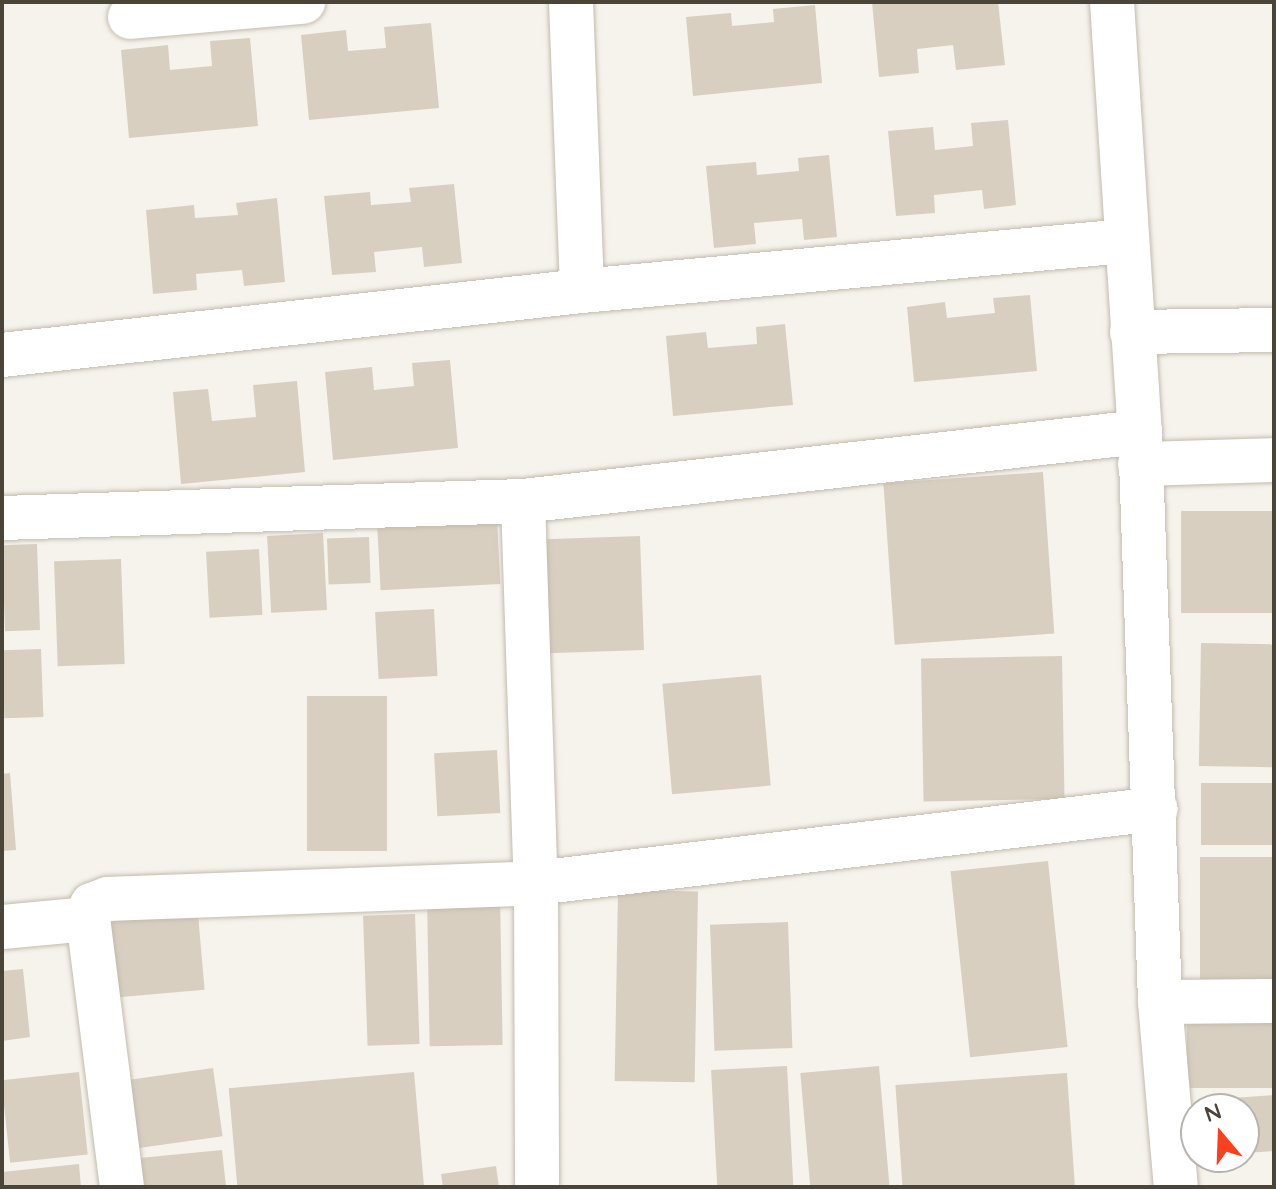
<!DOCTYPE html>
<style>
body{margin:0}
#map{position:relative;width:1276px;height:1189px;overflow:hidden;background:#f6f3ec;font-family:Quicksand,sans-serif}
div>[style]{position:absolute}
.building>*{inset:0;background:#d8cfc1;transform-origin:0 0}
.roads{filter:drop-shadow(0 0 2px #c2bbae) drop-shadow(0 0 2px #c2bbae)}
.street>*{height:44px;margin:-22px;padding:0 22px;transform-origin:22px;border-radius:22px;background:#fff}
span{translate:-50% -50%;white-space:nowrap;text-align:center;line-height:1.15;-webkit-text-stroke:7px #fff;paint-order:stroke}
.frame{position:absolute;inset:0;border:4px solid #4b4439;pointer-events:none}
.north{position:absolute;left:1180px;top:1093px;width:80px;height:80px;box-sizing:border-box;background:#fff;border:2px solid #b7b4b0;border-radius:50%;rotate:341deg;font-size:22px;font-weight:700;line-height:32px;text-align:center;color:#4b4439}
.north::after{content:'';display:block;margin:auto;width:28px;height:36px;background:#fc3f1d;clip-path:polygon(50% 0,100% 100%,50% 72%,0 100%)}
</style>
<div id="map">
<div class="building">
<i style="clip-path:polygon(872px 2px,998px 2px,1005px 65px,956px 70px,953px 45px,917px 49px,919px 73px,879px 77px)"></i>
<i style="clip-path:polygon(815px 5px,822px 83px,693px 96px,686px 17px,731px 13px,732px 26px,774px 22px,773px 9px)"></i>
<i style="clip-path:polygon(431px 23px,439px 108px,309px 120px,301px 35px,346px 30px,348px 51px,386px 48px,384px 27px)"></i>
<i style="clip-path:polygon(250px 38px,258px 126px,129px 138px,121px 50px,168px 45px,170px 70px,212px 66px,210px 41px)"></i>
<i style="clip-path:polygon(1008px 120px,1016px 205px,984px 209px,982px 190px,934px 195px,935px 213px,896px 216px,888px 131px,933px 127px,935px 150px,973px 146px,971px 123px)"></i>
<i style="clip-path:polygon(829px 155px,837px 237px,804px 240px,802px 219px,754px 223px,756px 244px,714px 248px,706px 166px,756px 162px,757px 175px,799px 171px,798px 158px)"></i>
<i style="clip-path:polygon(454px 184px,462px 263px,424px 267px,422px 247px,374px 252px,376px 272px,332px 275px,324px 196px,370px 192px,371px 205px,411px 202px,409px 188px)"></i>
<i style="clip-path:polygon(277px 198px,285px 282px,244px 286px,242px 270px,196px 274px,197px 290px,153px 294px,146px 210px,194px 205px,195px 218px,238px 215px,236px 203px)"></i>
<i style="clip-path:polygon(1030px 295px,1037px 371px,914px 382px,907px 307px,945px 302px,947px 318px,995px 313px,993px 298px)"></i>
<i style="clip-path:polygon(785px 324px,793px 405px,673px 416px,666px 336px,706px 332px,708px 348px,757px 344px,756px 327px)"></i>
<i style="clip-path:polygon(450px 360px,458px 448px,333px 460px,325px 372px,372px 367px,374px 390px,414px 386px,412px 363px)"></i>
<i style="clip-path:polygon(297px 381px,305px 472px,181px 484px,173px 392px,208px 389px,212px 421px,256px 417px,253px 385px)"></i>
<i style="left:1043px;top:472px;width:162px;height:160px;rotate:86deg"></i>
<i style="left:1274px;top:511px;width:102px;height:93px;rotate:90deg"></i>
<i style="left:497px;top:519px;width:65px;height:120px;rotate:87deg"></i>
<i style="left:323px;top:533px;width:77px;height:56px;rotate:87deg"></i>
<i style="left:640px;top:536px;width:114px;height:111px;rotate:88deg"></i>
<i style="left:369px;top:537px;width:46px;height:42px;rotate:88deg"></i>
<i style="left:37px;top:544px;width:86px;height:35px;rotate:88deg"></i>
<i style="left:259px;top:549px;width:66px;height:53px;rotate:87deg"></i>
<i style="left:121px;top:559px;width:105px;height:67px;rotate:88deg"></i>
<i style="left:434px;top:609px;width:67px;height:59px;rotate:87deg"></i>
<i style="left:1201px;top:643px;width:73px;height:123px;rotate:1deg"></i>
<i style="left:41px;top:649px;width:68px;height:39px;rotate:88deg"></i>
<i style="left:1062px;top:656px;width:143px;height:141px;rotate:89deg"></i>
<i style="left:761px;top:675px;width:111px;height:99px;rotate:85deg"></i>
<i style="left:307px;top:696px;width:80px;height:155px"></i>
<i style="left:497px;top:750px;width:63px;height:63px;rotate:87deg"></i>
<i style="clip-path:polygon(10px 773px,16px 850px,2px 851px,2px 774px)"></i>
<i style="left:1274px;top:783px;width:62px;height:73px;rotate:90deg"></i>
<i style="left:1274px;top:857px;width:130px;height:74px;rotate:90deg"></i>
<i style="left:1048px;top:861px;width:187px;height:98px;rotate:84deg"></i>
<i style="left:618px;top:890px;width:80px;height:191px;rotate:1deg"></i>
<i style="left:500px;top:895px;width:150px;height:73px;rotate:89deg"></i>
<i style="left:198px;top:914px;width:76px;height:95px;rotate:85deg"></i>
<i style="left:415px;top:914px;width:130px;height:52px;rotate:88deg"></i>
<i style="left:788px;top:922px;width:126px;height:78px;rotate:88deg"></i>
<i style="clip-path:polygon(23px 969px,30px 1037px,2px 1041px,2px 971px)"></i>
<i style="left:1274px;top:1011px;width:77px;height:87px;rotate:90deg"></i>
<i style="left:787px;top:1066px;width:121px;height:76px;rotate:87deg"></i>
<i style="left:879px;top:1066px;width:121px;height:79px;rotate:85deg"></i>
<i style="left:213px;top:1068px;width:69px;height:95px;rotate:82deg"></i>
<i style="left:79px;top:1072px;width:83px;height:78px;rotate:84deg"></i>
<i style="left:414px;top:1072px;width:116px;height:186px;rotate:85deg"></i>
<i style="left:1067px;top:1073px;width:114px;height:172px;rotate:86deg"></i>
<i style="clip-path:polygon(1274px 1095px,1274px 1151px,1244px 1153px,1244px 1109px,1203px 1109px,1202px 1100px)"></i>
<i style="clip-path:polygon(222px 1150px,226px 1187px,132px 1187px,129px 1159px)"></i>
<i style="clip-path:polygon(79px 1164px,81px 1187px,2px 1187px,2px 1172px)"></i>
<i style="clip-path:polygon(496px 1166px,499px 1187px,443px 1187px,441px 1174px)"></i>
</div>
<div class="roads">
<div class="street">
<i style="left:571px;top:2px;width:289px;rotate:87.8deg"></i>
<i style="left:1112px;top:2px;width:431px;rotate:86.3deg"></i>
<i style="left:1140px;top:432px;width:570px;rotate:87.99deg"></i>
<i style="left:1160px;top:1002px;width:186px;rotate:85.1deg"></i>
<i style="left:130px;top:17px;width:174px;rotate:-5deg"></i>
<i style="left:1132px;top:332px;width:142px;rotate:-0.8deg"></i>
<i style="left:2px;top:355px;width:584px;rotate:-6.3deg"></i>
<i style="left:582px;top:291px;width:545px;rotate:-5.26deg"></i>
<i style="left:1140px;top:464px;width:134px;rotate:-1.7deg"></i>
<i style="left:523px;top:501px;width:382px;rotate:88.1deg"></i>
<i style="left:536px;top:883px;width:304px;rotate:89.8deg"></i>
<i style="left:2px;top:518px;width:521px;rotate:-1.87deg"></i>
<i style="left:523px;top:501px;width:621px;rotate:-6.38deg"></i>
<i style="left:2px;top:927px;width:86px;rotate:-5.3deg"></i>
<i style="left:1160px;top:1002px;width:114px;rotate:-0.5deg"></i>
<i style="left:122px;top:1187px;width:270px;rotate:-97.2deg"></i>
<i style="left:88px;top:919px;width:15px;rotate:-74deg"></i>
<i style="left:92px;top:905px;width:17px;rotate:-21deg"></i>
<i style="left:108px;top:899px;width:428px;rotate:-2.1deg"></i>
<i style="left:536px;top:883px;width:624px;rotate:-6.81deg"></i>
</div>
</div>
<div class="frame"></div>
<div class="north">N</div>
</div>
